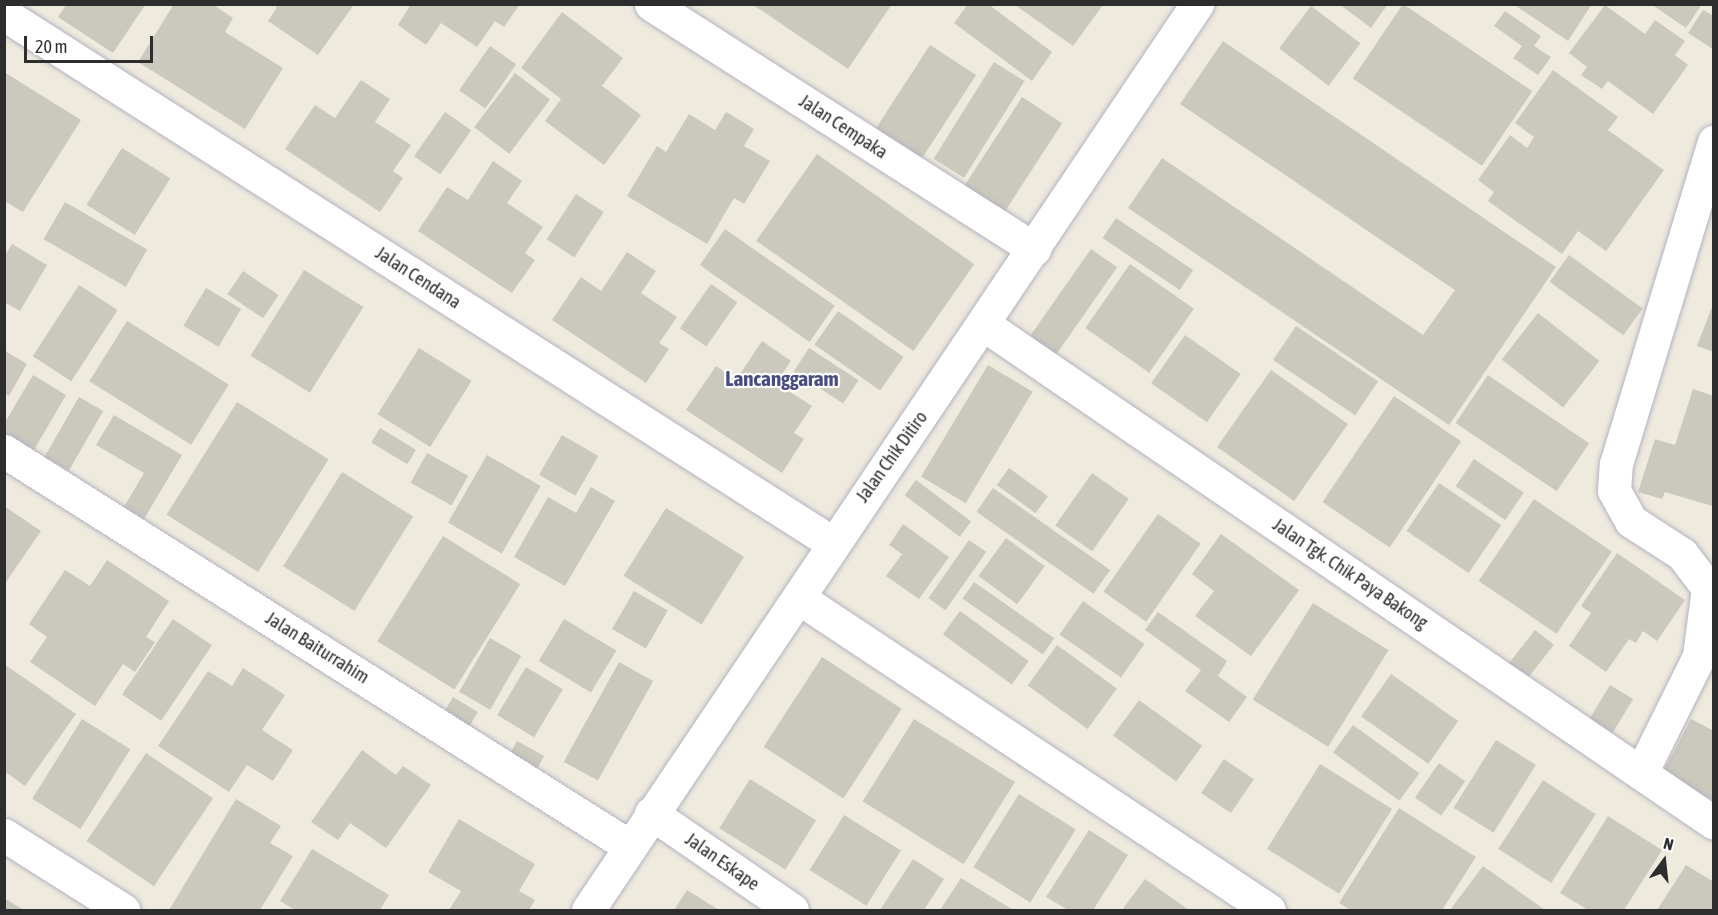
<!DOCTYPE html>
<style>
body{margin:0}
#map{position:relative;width:1718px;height:915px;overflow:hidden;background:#efeade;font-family:"Asap Condensed",sans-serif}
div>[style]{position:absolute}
.building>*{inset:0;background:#cbc8bd;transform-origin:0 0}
.roads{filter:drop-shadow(0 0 2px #b2b3c1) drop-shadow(0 0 2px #b2b3c1)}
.minor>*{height:33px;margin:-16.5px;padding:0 16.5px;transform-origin:16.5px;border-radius:16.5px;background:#fff}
span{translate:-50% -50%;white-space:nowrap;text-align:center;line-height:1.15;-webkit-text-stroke:4.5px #fff;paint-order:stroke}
.street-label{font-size:18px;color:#2d2d2d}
.quarter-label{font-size:21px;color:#494c81;font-weight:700}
.frame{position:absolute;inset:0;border:6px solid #2d2d2d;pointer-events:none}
.north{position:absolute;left:1634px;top:831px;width:60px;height:60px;-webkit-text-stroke:4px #fff;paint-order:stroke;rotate:15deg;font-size:16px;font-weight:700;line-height:24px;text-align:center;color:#2d2d2d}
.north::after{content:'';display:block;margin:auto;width:21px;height:27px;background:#2d2d2d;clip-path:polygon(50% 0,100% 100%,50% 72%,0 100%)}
.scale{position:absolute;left:24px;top:36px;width:129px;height:27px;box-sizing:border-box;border:3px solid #2d2d2d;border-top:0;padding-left:8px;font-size:18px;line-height:21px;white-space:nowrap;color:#2d2d2d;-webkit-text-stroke:4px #fff;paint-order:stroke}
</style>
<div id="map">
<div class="building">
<i style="clip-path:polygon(174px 4px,212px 4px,233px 18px,225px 32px,283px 68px,245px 129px,138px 62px)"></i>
<i style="clip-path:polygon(272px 4px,351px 4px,353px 6px,318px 55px,268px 21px,277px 7px)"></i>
<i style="clip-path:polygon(411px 4px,520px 4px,504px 27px,495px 21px,477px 47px,441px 23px,426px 45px,398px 25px)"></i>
<i style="clip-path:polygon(752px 4px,892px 4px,848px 69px)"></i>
<i style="clip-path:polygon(968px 4px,988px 4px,1052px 52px,1032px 81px,954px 23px)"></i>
<i style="clip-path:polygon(1339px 4px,1388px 4px,1371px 28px)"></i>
<i style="left:1403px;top:4px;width:156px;height:90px;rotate:34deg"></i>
<i style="clip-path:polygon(1513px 4px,1592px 4px,1568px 41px)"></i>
<i style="clip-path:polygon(1651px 4px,1702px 4px,1686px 28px)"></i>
<i style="clip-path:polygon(66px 5px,145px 5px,113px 53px,58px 17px)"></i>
<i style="clip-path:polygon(1015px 5px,1103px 5px,1073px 46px)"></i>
<i style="clip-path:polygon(1605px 5px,1645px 34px,1655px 20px,1685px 41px,1675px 55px,1688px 65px,1653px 114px,1608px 81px,1602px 89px,1581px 75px,1587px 67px,1569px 53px)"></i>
<i style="left:1311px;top:6px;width:62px;height:53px;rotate:37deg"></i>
<i style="clip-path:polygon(1703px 10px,1714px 16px,1714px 50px,1688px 33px)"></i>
<i style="clip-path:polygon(1505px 11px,1541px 36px,1534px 46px,1551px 57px,1538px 75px,1513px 58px,1522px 46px,1494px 26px)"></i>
<i style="clip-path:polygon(562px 12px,623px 58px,602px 86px,641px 115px,604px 165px,545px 121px,561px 99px,521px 68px)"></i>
<i style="clip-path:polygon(1223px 41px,1556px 267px,1449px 425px,1128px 208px,1162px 158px,1423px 335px,1455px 290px,1180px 104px)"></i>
<i style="left:930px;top:45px;width:55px;height:103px;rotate:33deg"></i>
<i style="left:490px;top:46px;width:32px;height:54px;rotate:35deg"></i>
<i style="left:994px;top:62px;width:36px;height:114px;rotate:32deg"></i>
<i style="clip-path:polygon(1553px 70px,1618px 117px,1608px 130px,1664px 170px,1606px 251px,1578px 231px,1562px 254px,1488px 201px,1494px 192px,1478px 180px,1510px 135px,1527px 148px,1534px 137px,1515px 123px)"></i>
<i style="clip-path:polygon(4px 72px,81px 120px,23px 212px,4px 201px)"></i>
<i style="left:515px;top:73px;width:44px;height:68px;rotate:37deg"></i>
<i style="clip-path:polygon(361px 80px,390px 99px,375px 122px,411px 145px,393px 171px,403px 178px,380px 212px,285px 149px,315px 105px,335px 118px)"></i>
<i style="left:1022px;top:97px;width:48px;height:110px;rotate:33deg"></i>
<i style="left:445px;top:112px;width:32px;height:54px;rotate:35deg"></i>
<i style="clip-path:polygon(726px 112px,754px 129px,744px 146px,770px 161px,744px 204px,734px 198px,707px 244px,627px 196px,657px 146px,666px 152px,689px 114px,715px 130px)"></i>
<i style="left:122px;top:148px;width:57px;height:67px;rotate:32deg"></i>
<i style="left:817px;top:154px;width:192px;height:106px;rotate:35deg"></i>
<i style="clip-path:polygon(493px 161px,522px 181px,507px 203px,543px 227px,525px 253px,535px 260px,512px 293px,418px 231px,447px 187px,468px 200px)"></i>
<i style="left:576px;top:194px;width:33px;height:54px;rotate:33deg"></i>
<i style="left:65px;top:202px;width:95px;height:43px;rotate:30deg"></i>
<i style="left:1116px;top:218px;width:93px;height:24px;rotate:34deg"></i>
<i style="left:725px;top:229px;width:134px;height:44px;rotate:35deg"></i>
<i style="clip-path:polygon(12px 244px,47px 265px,20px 311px,4px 302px,4px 257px)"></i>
<i style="left:1091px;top:249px;width:32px;height:113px;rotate:35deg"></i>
<i style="clip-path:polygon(627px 252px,656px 271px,641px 293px,677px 317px,659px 343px,669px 349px,646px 383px,552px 320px,581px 277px,601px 291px)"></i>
<i style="left:1569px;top:255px;width:91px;height:33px;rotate:36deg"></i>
<i style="left:1130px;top:264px;width:78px;height:78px;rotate:35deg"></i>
<i style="left:304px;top:270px;width:70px;height:101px;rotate:32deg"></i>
<i style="left:243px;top:271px;width:43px;height:28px;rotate:34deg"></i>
<i style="left:711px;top:284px;width:32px;height:54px;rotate:35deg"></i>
<i style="left:79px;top:285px;width:46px;height:85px;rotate:33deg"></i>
<i style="left:206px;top:288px;width:41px;height:44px;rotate:31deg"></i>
<i style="clip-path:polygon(1714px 302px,1714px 352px,1697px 346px)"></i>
<i style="left:838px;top:311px;width:80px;height:41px;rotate:35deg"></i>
<i style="left:1538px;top:313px;width:78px;height:59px;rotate:38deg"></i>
<i style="left:127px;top:321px;width:120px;height:71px;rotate:32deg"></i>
<i style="left:1296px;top:326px;width:99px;height:41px;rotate:34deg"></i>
<i style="left:1185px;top:335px;width:68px;height:59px;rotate:35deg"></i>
<i style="clip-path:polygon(762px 341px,791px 361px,776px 383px,812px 406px,794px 433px,804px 439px,782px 473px,686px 410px,716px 366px,736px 380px)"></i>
<i style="left:419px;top:348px;width:62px;height:78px;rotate:32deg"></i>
<i style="left:809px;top:348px;width:59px;height:28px;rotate:33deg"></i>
<i style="clip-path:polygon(5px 351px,27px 364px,9px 396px,5px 394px)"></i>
<i style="left:988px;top:365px;width:52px;height:130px;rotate:31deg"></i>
<i style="left:1271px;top:370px;width:94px;height:94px;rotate:35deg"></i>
<i style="clip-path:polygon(33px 375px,66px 395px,34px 450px,4px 433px,4px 424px)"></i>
<i style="left:1488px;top:375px;width:122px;height:58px;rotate:34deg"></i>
<i style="clip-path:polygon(1693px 389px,1714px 396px,1712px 506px,1665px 492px,1662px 499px,1638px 492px,1655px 439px,1675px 445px)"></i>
<i style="left:1394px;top:396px;width:81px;height:128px;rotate:34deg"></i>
<i style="left:79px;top:397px;width:28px;height:69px;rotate:30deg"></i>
<i style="left:237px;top:402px;width:108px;height:133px;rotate:32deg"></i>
<i style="clip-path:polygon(114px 415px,182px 455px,144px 519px,124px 507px,144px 473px,96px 445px)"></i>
<i style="left:380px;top:428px;width:42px;height:17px;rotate:31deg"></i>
<i style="left:562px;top:435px;width:42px;height:46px;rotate:30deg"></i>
<i style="left:427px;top:453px;width:47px;height:34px;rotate:29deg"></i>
<i style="left:487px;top:455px;width:62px;height:78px;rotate:30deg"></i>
<i style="left:1474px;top:459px;width:60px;height:33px;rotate:34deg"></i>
<i style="left:1009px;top:468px;width:48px;height:21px;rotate:36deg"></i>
<i style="left:342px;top:472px;width:84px;height:111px;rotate:32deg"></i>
<i style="left:1092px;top:473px;width:45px;height:64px;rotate:35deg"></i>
<i style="left:916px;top:480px;width:69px;height:19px;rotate:37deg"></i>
<i style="left:1439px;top:483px;width:75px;height:58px;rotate:34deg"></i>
<i style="clip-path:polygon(591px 487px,615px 501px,565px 586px,514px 557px,548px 497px,576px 513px)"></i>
<i style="left:993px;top:488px;width:143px;height:29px;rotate:35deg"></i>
<i style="left:1534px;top:499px;width:94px;height:99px;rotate:34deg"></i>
<i style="clip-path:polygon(4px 506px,41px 531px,4px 585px)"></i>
<i style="left:666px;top:508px;width:92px;height:80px;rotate:32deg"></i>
<i style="left:1158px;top:514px;width:52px;height:95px;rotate:35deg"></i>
<i style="clip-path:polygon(903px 524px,949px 557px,919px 599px,886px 576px,902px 554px,889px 545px)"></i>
<i style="clip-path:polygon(1221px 534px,1299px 590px,1251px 656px,1195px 616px,1214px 591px,1192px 574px)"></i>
<i style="left:443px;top:536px;width:91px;height:124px;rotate:32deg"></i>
<i style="left:1006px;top:538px;width:48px;height:47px;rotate:36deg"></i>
<i style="left:969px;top:540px;width:21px;height:71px;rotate:35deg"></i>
<i style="clip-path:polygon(1617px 553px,1685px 600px,1657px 641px,1643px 631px,1636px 643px,1629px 639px,1606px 672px,1569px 646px,1591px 613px,1581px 606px)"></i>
<i style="clip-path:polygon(107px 560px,169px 601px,146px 637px,155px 642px,135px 672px,123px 664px,95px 706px,30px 662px,47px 637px,29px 624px,65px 570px,90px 586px)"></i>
<i style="left:974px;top:582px;width:98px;height:20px;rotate:35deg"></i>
<i style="left:634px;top:591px;width:39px;height:44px;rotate:30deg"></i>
<i style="left:1083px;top:601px;width:75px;height:41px;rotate:35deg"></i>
<i style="left:1313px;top:603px;width:89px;height:114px;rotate:32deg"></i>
<i style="left:960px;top:611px;width:85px;height:29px;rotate:36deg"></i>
<i style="clip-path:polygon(1158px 612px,1227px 661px,1218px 676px,1247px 697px,1229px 722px,1185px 691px,1201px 670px,1145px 630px)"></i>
<i style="left:173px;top:619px;width:47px;height:91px;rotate:34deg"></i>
<i style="left:564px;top:619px;width:61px;height:49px;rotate:31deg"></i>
<i style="left:1535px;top:630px;width:24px;height:49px;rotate:38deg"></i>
<i style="left:490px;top:638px;width:36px;height:62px;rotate:30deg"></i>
<i style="left:1057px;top:645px;width:74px;height:50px;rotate:36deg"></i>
<i style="left:822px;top:657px;width:95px;height:107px;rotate:33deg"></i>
<i style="left:619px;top:662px;width:39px;height:114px;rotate:29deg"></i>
<i style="clip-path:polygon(4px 664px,76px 714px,25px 786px,4px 771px)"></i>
<i style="left:526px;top:667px;width:43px;height:56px;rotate:31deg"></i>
<i style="clip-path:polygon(243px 668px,285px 695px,262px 730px,293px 750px,273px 781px,247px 765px,229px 792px,158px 746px,208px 671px,232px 686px)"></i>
<i style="left:1391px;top:674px;width:82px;height:52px;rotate:35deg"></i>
<i style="left:1610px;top:685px;width:27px;height:44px;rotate:31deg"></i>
<i style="left:453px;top:697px;width:29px;height:23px;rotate:31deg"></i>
<i style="left:1139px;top:700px;width:78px;height:44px;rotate:36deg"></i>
<i style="left:82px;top:719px;width:57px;height:94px;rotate:32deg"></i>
<i style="left:914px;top:719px;width:119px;height:97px;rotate:32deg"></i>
<i style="clip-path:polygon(1691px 719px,1714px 731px,1714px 801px,1662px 774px)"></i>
<i style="left:1353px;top:725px;width:82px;height:34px;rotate:36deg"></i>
<i style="left:1496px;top:740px;width:47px;height:80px;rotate:32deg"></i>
<i style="left:517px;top:741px;width:31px;height:18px;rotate:29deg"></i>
<i style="clip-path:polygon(362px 750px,396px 775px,403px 766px,431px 785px,386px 848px,350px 823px,338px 840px,311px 822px)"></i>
<i style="left:146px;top:753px;width:81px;height:106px;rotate:34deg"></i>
<i style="left:1224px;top:759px;width:36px;height:41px;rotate:34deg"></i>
<i style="left:1439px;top:763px;width:32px;height:42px;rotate:35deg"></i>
<i style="left:1320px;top:764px;width:85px;height:100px;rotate:32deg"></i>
<i style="left:750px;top:779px;width:78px;height:58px;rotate:32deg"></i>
<i style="left:1543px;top:780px;width:63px;height:82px;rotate:33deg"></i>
<i style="left:1019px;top:794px;width:67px;height:86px;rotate:32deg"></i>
<i style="clip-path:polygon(236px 799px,281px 826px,270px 843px,293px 856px,260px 910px,169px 910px)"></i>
<i style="clip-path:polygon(1399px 808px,1476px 857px,1442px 910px,1351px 910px,1339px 903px)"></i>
<i style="left:844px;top:815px;width:67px;height:65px;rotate:32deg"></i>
<i style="clip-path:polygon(1608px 816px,1662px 850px,1624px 910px,1588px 910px,1560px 893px)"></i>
<i style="clip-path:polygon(459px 819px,535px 864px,519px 891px,535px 900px,529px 910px,449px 910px,461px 891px,428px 872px)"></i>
<i style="clip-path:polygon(1089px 830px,1128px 855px,1093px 910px,1068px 910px,1046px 897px)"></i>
<i style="clip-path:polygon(312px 849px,389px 895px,380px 910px,295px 910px,280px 901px)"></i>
<i style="clip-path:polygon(913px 859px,944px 879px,924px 910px,880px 910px)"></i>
<i style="clip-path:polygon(1686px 865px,1714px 882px,1714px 910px,1657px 910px)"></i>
<i style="clip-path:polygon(1483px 866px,1545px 910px,1450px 910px)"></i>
<i style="clip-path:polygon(961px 878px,1013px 910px,940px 910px)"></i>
<i style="clip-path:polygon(1145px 879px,1189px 910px,1122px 910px)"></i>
<i style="clip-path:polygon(687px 890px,719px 910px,674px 910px)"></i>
<i style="clip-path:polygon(4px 898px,24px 910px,4px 910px)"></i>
</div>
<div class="roads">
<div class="minor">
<i style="left:651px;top:4px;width:455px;rotate:32.6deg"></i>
<i style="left:4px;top:14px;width:981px;rotate:32.56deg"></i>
<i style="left:986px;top:326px;width:881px;rotate:34.32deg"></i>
<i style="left:4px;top:451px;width:739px;rotate:32.29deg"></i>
<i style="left:799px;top:598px;width:564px;rotate:33.58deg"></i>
<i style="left:1641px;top:773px;width:131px;rotate:-63.6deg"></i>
<i style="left:1699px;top:656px;width:69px;rotate:-82.5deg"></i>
<i style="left:1708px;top:588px;width:43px;rotate:-127.4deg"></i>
<i style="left:1682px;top:554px;width:61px;rotate:-147.1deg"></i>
<i style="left:1631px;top:521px;width:35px;rotate:-119deg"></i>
<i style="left:1614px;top:490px;width:26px;rotate:-86deg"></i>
<i style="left:1616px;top:464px;width:337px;rotate:-73.1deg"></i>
<i style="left:651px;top:813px;width:171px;rotate:34.5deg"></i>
<i style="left:4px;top:835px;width:141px;rotate:32.2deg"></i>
<i style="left:588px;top:910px;width:1092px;rotate:-56.09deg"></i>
</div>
</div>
<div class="street-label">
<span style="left:843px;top:127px;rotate:33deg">Jalan Cempaka</span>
<span style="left:418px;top:278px;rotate:33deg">Jalan Cendana</span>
<span style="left:892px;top:457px;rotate:-54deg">Jalan Chik Ditiro</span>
<span style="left:1350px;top:574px;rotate:34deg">Jalan Tgk. Chik Paya Bakong</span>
<span style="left:317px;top:648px;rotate:32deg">Jalan Baiturrahim</span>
<span style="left:722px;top:862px;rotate:35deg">Jalan Eskape</span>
</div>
<div class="quarter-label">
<span style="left:782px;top:378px">Lancanggaram</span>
</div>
<div class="frame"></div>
<div class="north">N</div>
<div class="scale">20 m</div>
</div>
